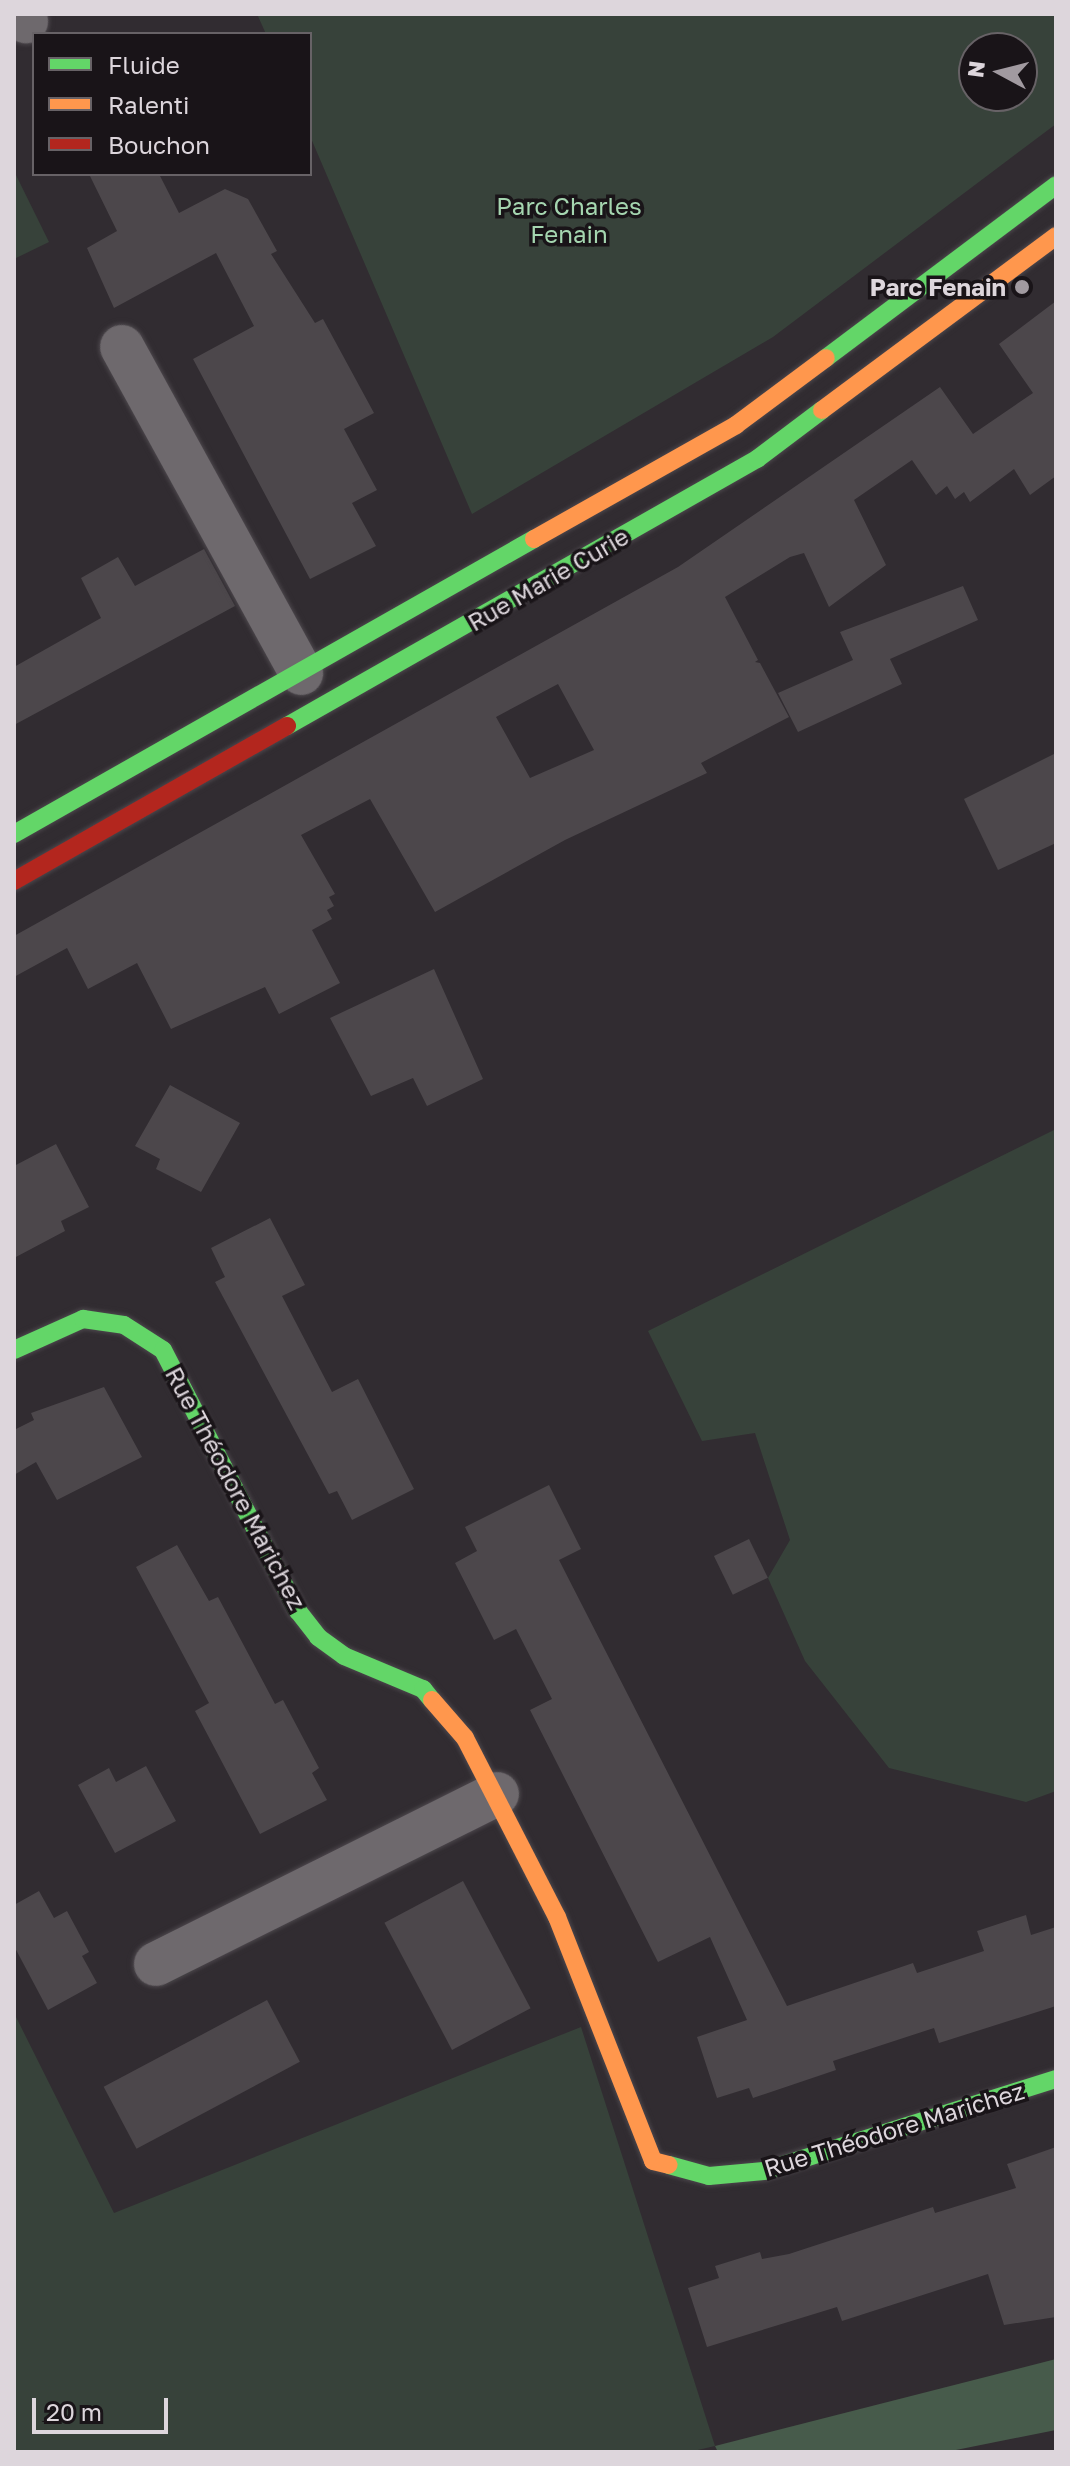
<!DOCTYPE html>
<meta charset="utf-8">
<style>
body{margin:0}
#map{position:relative;width:1070px;height:2466px;overflow:hidden;background:#312c31;font-family:"Golos Text",sans-serif}
div>[style]{position:absolute}
.green>*{inset:0;background:#37423a}
.forest>*{inset:0;background:#475b4b}
.building>*{inset:0;background:#4c474b;transform-origin:0 0}
.roads{filter:drop-shadow(0 0 2px #4c474c) drop-shadow(0 0 2px #4c474c)}
.street>*{height:44px;margin:-22px;padding:0 22px;transform-origin:22px;border-radius:22px;background:#6e696d}
.fast>*{height:18px;margin:-9px;padding:0 9px;transform-origin:9px;border-radius:9px;background:#63d668}
.slow>*{height:18px;margin:-9px;padding:0 9px;transform-origin:9px;border-radius:9px;background:#ff974d}
.jam>*{height:18px;margin:-9px;padding:0 9px;transform-origin:9px;border-radius:9px;background:#b3261e}
.dots>*{width:22px;height:22px;translate:-50% -50%;box-sizing:border-box;border:4px solid #191418;border-radius:50%}
span{translate:-50% -50%;white-space:nowrap;text-align:center;line-height:1.15;-webkit-text-stroke:7px #191418;paint-order:stroke}
.park-label{font-size:24px;color:#a5d6b0}
.poi-label{font-size:24px;color:#ddd6dc;font-weight:700}
.right{translate:-100% -50%;text-align:right}
.street-label{font-size:24px;color:#ddd6dc}
.frame{position:absolute;inset:0;border:16px solid #ddd6dc;pointer-events:none}
.legend{position:absolute;left:32px;top:32px;width:280px;height:144px;box-sizing:border-box;background:#191418;border:2px solid #676266;margin:0;padding:10px 14px;list-style:none;font-size:24px;color:#ddd6dc}
.legend li{display:flex;align-items:center;gap:16px;height:40px}
.legend b{width:40px;border:2px solid #676266}
.north{position:absolute;left:958px;top:32px;width:80px;height:80px;box-sizing:border-box;background:#191418;border:2px solid #676266;border-radius:50%;rotate:277deg;font-size:22px;font-weight:700;line-height:32px;text-align:center;color:#ddd6dc}
.north::after{content:'';display:block;margin:auto;width:28px;height:36px;background:#a19aa0;clip-path:polygon(50% 0,100% 100%,50% 72%,0 100%)}
.scale{position:absolute;left:32px;top:2398px;width:136px;height:36px;box-sizing:border-box;border:4px solid #ddd6dc;border-top:0;padding-left:10px;font-size:24px;line-height:28px;white-space:nowrap;color:#ddd6dc;-webkit-text-stroke:6px #191418;paint-order:stroke}
</style>
<div id="map">
<div class="green">
<i style="clip-path:polygon(evenodd,257px 14px,1056px 14px,1056px 124px,773px 337px,472px 514px,310px 136px,310px 34px,266px 34px,257px 14px,1022px 48px,1022px 96px,974px 96px,974px 48px,1022px 48px)"></i>
<i style="clip-path:polygon(14px 171px,49px 242px,14px 259px)"></i>
<i style="clip-path:polygon(1056px 1129px,1056px 1791px,1026px 1802px,889px 1768px,805px 1661px,768px 1578px,790px 1540px,755px 1433px,702px 1441px,648px 1331px)"></i>
<i style="clip-path:polygon(14px 2013px,114px 2213px,581px 2027px,715px 2446px,689px 2452px,14px 2452px)"></i>
</div>
<div class="forest">
<i style="clip-path:polygon(1056px 2359px,1056px 2430px,946px 2452px,718px 2452px,715px 2446px)"></i>
</div>
<div class="building">
<i style="clip-path:polygon(89px 174px,159px 174px,179px 213px,225px 189px,248px 199px,277px 251px,271px 254px,315px 323px,323px 319px,374px 413px,344px 429px,377px 490px,352px 503px,376px 546px,310px 579px,193px 359px,254px 326px,216px 253px,114px 308px,87px 248px,117px 231px)"></i>
<i style="clip-path:polygon(evenodd,1056px 301px,1056px 476px,1030px 495px,1014px 469px,970px 502px,964px 492px,955px 499px,947px 486px,936px 495px,912px 460px,854px 500px,886px 565px,829px 607px,804px 553px,790px 557px,725px 597px,758px 660px,755px 662px,760px 663px,789px 717px,701px 763px,707px 773px,565px 840px,435px 912px,370px 799px,301px 835px,335px 894px,329px 897px,334px 906px,327px 910px,332px 919px,312px 930px,340px 983px,279px 1014px,265px 987px,171px 1029px,137px 963px,88px 989px,67px 948px,14px 977px,14px 936px,678px 567px,940px 387px,973px 434px,1033px 393px,999px 344px,1056px 301px,558px 684px,594px 750px,530px 778px,496px 717px,558px 684px)"></i>
<i style="clip-path:polygon(204px 549px,235px 606px,14px 725px,14px 667px,101px 618px,81px 578px,118px 557px,135px 586px)"></i>
<i style="clip-path:polygon(963px 586px,978px 620px,890px 659px,902px 684px,798px 732px,778px 693px,853px 660px,840px 632px)"></i>
<i style="clip-path:polygon(1056px 753px,1056px 843px,998px 870px,964px 799px)"></i>
<i style="clip-path:polygon(434px 969px,483px 1079px,427px 1106px,413px 1078px,371px 1096px,330px 1018px)"></i>
<i style="clip-path:polygon(170px 1085px,240px 1123px,201px 1192px,156px 1169px,160px 1159px,135px 1146px)"></i>
<i style="clip-path:polygon(56px 1144px,89px 1207px,61px 1221px,65px 1231px,14px 1258px,14px 1166px)"></i>
<i style="clip-path:polygon(270px 1218px,305px 1285px,282px 1296px,332px 1392px,358px 1379px,414px 1489px,352px 1520px,337px 1491px,329px 1494px,215px 1282px,225px 1277px,211px 1248px)"></i>
<i style="clip-path:polygon(104px 1387px,142px 1457px,57px 1500px,36px 1462px,14px 1475px,14px 1430px,34px 1420px,31px 1413px)"></i>
<i style="clip-path:polygon(549px 1485px,581px 1549px,559px 1560px,787px 2006px,913px 1963px,917px 1973px,984px 1951px,977px 1931px,1026px 1915px,1031px 1935px,1056px 1927px,1056px 2006px,939px 2043px,934px 2028px,833px 2061px,836px 2070px,753px 2098px,749px 2088px,717px 2098px,697px 2037px,747px 2020px,710px 1937px,658px 1962px,530px 1710px,552px 1699px,516px 1629px,494px 1640px,455px 1563px,477px 1551px,465px 1527px)"></i>
<i style="left:749px;top:1539px;width:43px;height:39px;rotate:64deg"></i>
<i style="clip-path:polygon(177px 1545px,209px 1601px,218px 1597px,275px 1704px,283px 1700px,319px 1768px,312px 1773px,327px 1800px,260px 1834px,195px 1711px,209px 1703px,136px 1567px)"></i>
<i style="clip-path:polygon(146px 1766px,176px 1821px,115px 1853px,78px 1785px,109px 1768px,116px 1782px)"></i>
<i style="left:463px;top:1881px;width:144px;height:89px;rotate:62deg"></i>
<i style="clip-path:polygon(39px 1891px,54px 1918px,67px 1911px,89px 1952px,82px 1956px,97px 1983px,48px 2010px,14px 1946px,14px 1905px)"></i>
<i style="left:267px;top:2000px;width:70px;height:185px;rotate:62deg"></i>
<i style="clip-path:polygon(1056px 2147px,1056px 2317px,1004px 2325px,988px 2274px,842px 2321px,837px 2307px,707px 2347px,688px 2288px,719px 2278px,715px 2266px,760px 2252px,762px 2259px,789px 2254px,933px 2207px,935px 2213px,1016px 2188px,1007px 2164px)"></i>
</div>
<div class="roads">
<div class="street">
<i style="left:23px;top:14px;width:8px;rotate:67deg"></i>
<i style="left:122px;top:347px;width:372px;rotate:61.2deg"></i>
<i style="left:156px;top:1964px;width:381px;rotate:-26.5deg"></i>
</div>
<div class="fast">
<i style="left:826px;top:358px;width:288px;rotate:-36.9deg"></i>
<i style="left:287px;top:726px;width:541px;rotate:-29.6deg"></i>
<i style="left:757px;top:459px;width:81px;rotate:-37deg"></i>
<i style="left:14px;top:834px;width:598px;rotate:-29.57deg"></i>
<i style="left:14px;top:1350px;width:76px;rotate:-24.2deg"></i>
<i style="left:83px;top:1319px;width:41px;rotate:8.3deg"></i>
<i style="left:124px;top:1325px;width:46px;rotate:32.7deg"></i>
<i style="left:163px;top:1350px;width:294px;rotate:62.7deg"></i>
<i style="left:298px;top:1611px;width:33px;rotate:52deg"></i>
<i style="left:318px;top:1637px;width:32px;rotate:36deg"></i>
<i style="left:344px;top:1656px;width:86px;rotate:22.7deg"></i>
<i style="left:423px;top:1689px;width:14px;rotate:51deg"></i>
<i style="left:669px;top:2165px;width:41px;rotate:15.4deg"></i>
<i style="left:709px;top:2176px;width:55px;rotate:-5.2deg"></i>
<i style="left:764px;top:2171px;width:306px;rotate:-17.5deg"></i>
</div>
<div class="slow">
<i style="left:822px;top:410px;width:292px;rotate:-36.6deg"></i>
<i style="left:534px;top:539px;width:232px;rotate:-29.4deg"></i>
<i style="left:736px;top:425px;width:112px;rotate:-36.7deg"></i>
<i style="left:432px;top:1700px;width:50px;rotate:49deg"></i>
<i style="left:465px;top:1738px;width:201px;rotate:62.8deg"></i>
<i style="left:557px;top:1917px;width:262px;rotate:68.5deg"></i>
<i style="left:653px;top:2161px;width:16px;rotate:14deg"></i>
</div>
<div class="jam">
<i style="left:14px;top:881px;width:314px;rotate:-29.6deg"></i>
</div>
</div>
<div class="dots">
<i style="left:1022px;top:287px;background:#a19aa0"></i>
</div>
<div class="park-label">
<span style="left:569px;top:220px">Parc Charles<br>Fenain</span>
</div>
<div class="poi-label">
<span class="right" style="left:1006px;top:287px">Parc Fenain</span>
</div>
<div class="street-label">
<span style="left:548px;top:579px;rotate:-30deg">Rue Marie Curie</span>
<span style="left:236px;top:1488px;rotate:62deg">Rue Théodore Marichez</span>
<span style="left:894px;top:2129px;rotate:-17deg">Rue Théodore Marichez</span>
</div>
<div class="frame"></div>
<ul class="legend">
<li><b style="height:10px;background:#63d668"></b>Fluide</li>
<li><b style="height:10px;background:#ff974d"></b>Ralenti</li>
<li><b style="height:10px;background:#b3261e"></b>Bouchon</li>
</ul>
<div class="north">N</div>
<div class="scale">20 m</div>
</div>
